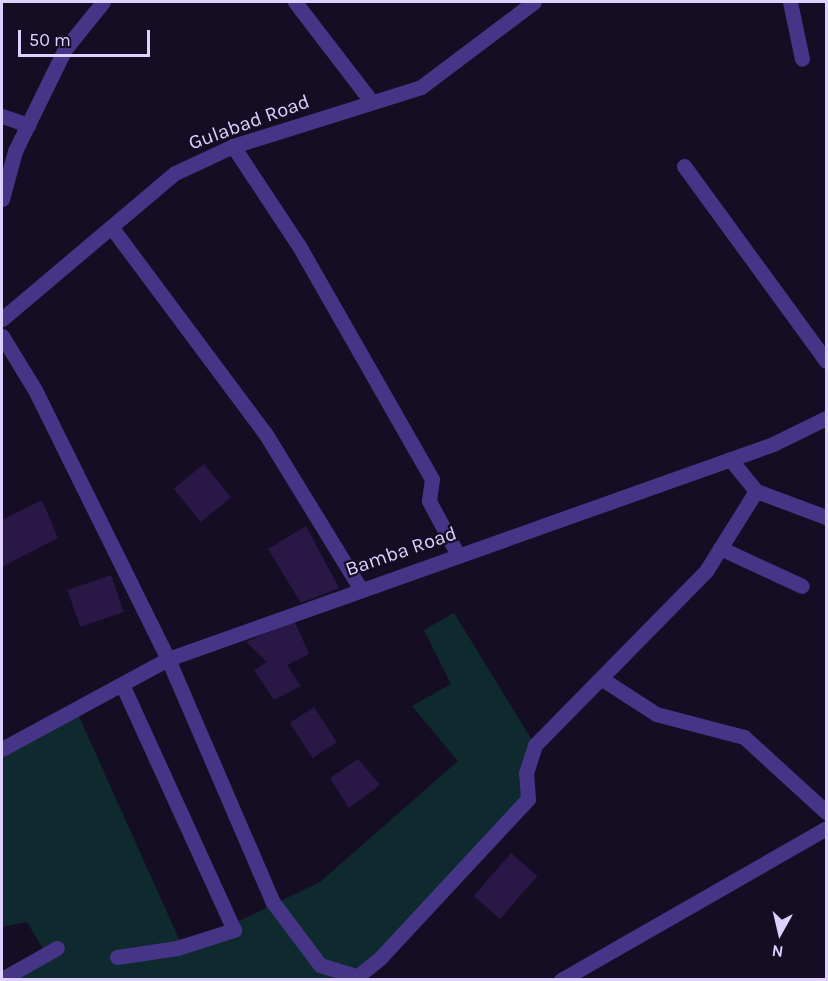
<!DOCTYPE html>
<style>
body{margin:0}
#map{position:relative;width:828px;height:981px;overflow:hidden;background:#150d24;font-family:Karla,sans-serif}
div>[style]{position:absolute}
.green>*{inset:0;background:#0f2a2f}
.building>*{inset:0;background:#291746;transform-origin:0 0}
.minor>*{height:15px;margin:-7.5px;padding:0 7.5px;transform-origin:7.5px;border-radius:7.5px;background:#463586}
span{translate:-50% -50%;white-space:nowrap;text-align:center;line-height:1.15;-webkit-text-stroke:4.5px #150d24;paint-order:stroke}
.street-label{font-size:20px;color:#ded0ff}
.frame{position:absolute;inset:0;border:3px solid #ded0ff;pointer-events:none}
.north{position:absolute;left:750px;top:903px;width:60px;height:60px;-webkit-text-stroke:4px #150d24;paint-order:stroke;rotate:188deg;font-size:16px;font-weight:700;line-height:24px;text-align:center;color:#ded0ff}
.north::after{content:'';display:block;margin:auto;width:21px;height:27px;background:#ded0ff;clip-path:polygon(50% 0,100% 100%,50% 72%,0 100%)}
.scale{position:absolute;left:18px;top:30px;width:132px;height:27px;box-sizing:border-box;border:3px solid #ded0ff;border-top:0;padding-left:8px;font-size:18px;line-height:21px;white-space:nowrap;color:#ded0ff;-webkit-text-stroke:4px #150d24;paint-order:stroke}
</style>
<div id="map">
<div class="green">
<i style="clip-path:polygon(454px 613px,535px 745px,528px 799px,353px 979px,8px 979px,47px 956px,27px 922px,2px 927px,2px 749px,77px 712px,183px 948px,320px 882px,458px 761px,412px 706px,451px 684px,424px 630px)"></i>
</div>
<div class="building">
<i style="left:204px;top:464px;width:43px;height:39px;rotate:51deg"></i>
<i style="clip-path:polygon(42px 500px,58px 538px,2px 567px,2px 520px)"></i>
<i style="clip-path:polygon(306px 526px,339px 588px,301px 603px,268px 549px)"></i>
<i style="left:111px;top:575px;width:39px;height:46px;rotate:71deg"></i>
<i style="clip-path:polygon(294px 620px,309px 654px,287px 665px,301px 686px,274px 700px,254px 670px,267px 662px,246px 642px)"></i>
<i style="left:314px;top:707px;width:42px;height:29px;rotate:57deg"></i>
<i style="clip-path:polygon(358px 759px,380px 785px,349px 808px,330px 778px)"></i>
<i style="left:511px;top:853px;width:35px;height:57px;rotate:41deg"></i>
</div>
<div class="minor">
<i style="left:295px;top:2px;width:125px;rotate:52.5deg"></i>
<i style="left:790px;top:2px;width:58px;rotate:78.1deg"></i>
<i style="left:2px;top:116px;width:28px;rotate:19deg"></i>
<i style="left:233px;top:146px;width:120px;rotate:56.6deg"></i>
<i style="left:299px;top:246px;width:268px;rotate:60.3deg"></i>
<i style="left:432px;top:479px;width:22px;rotate:98deg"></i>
<i style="left:429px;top:501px;width:59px;rotate:61.7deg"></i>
<i style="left:684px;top:166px;width:241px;rotate:53.9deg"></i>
<i style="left:2px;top:199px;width:50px;rotate:-74.8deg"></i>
<i style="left:15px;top:151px;width:114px;rotate:-63.9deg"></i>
<i style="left:65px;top:49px;width:60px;rotate:-51deg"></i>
<i style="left:112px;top:228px;width:256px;rotate:53.3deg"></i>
<i style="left:265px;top:433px;width:182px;rotate:58.5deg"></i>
<i style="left:2px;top:319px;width:226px;rotate:-40.2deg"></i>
<i style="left:175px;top:173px;width:64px;rotate:-25deg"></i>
<i style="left:233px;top:146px;width:197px;rotate:-17.4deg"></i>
<i style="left:421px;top:87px;width:141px;rotate:-37deg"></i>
<i style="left:2px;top:336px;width:63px;rotate:58.6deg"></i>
<i style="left:35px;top:390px;width:300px;rotate:63.7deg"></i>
<i style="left:168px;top:659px;width:263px;rotate:66.7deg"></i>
<i style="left:272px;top:901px;width:80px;rotate:53.1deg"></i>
<i style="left:320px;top:965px;width:38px;rotate:17deg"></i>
<i style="left:730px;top:459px;width:41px;rotate:50.9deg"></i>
<i style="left:756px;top:491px;width:75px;rotate:20.4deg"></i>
<i style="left:720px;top:548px;width:90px;rotate:24.9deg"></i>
<i style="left:602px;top:679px;width:64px;rotate:32.9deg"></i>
<i style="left:656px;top:714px;width:91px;rotate:14.6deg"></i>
<i style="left:744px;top:737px;width:111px;rotate:42.4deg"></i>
<i style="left:2px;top:749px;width:189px;rotate:-28.5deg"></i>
<i style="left:168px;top:659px;width:642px;rotate:-19.56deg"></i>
<i style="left:773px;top:444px;width:59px;rotate:-26.1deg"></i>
<i style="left:117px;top:957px;width:61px;rotate:-8.5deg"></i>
<i style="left:177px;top:948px;width:60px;rotate:-17.5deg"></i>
<i style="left:234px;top:930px;width:268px;rotate:-114.5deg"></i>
<i style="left:2px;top:979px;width:63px;rotate:-29.4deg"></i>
<i style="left:353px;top:980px;width:36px;rotate:-39deg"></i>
<i style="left:381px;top:957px;width:216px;rotate:-47.1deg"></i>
<i style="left:528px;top:799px;width:26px;rotate:-94deg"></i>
<i style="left:526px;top:773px;width:29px;rotate:-72deg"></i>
<i style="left:535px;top:745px;width:244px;rotate:-45.5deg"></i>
<i style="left:706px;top:571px;width:94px;rotate:-58deg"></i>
<i style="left:561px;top:980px;width:305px;rotate:-29.8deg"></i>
</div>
<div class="street-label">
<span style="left:249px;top:122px;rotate:-20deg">Gulabad Road</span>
<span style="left:401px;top:551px;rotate:-19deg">Bamba Road</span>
</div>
<div class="frame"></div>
<div class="north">N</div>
<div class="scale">50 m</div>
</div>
